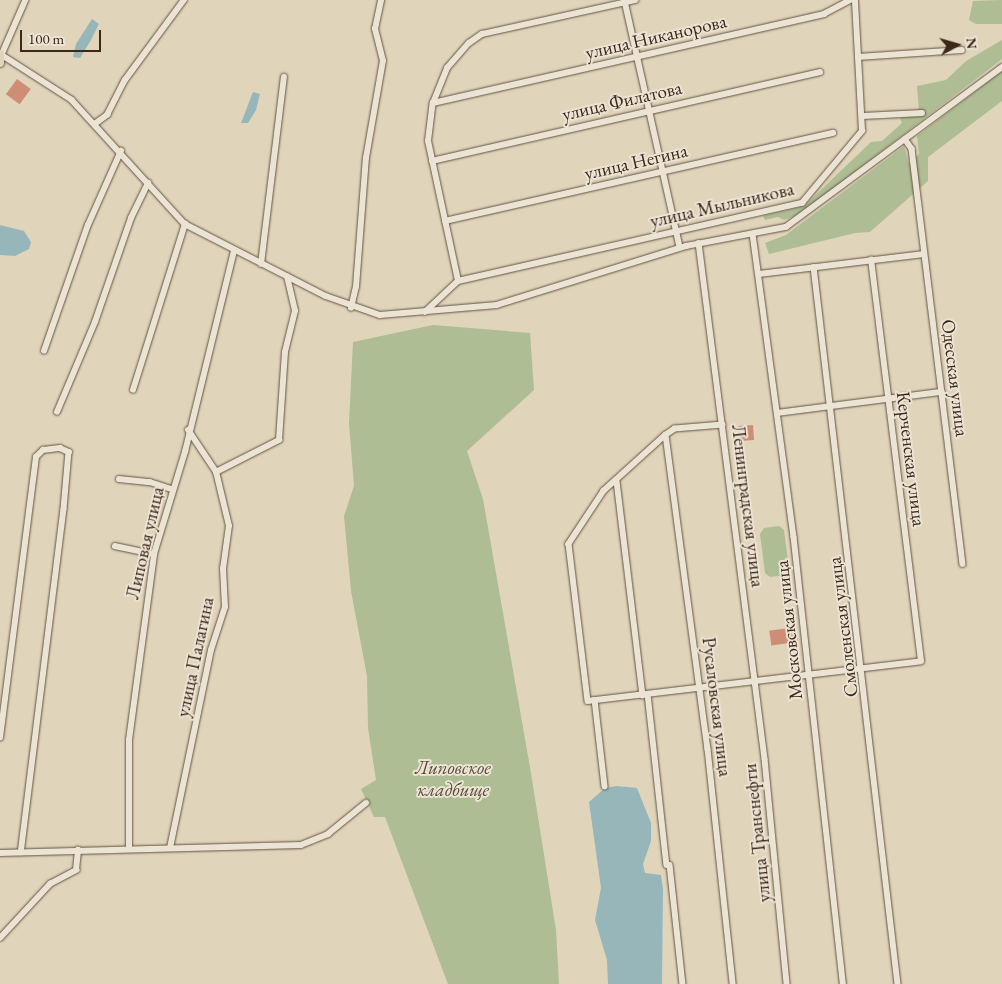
<!DOCTYPE html>
<meta charset="utf-8">
<style>
body{margin:0}
#map{position:relative;width:1002px;height:984px;overflow:hidden;background:#e0d4bb;font-family:"EB Garamond",serif}
div>[style]{position:absolute}
.green>*{inset:0;background:#aebd93}
.water>*{inset:0;background:#97b6ba}
.building>*{inset:0;background:#ce8d75;transform-origin:0 0}
.roads{filter:drop-shadow(0 0 1px #655242) drop-shadow(0 0 1px #655242)}
.minor>*{height:5.5px;margin:-2.75px;padding:0 2.75px;transform-origin:2.75px;border-radius:2.75px;background:#ebe3d3}
.major>*{height:8px;margin:-4px;padding:0 4px;transform-origin:4px;border-radius:4px;background:#e0d4bb}
span{translate:-50% -50%;white-space:nowrap;text-align:center;line-height:1.15;-webkit-text-stroke:4px #ebe3d3;paint-order:stroke}
.street-label{font-size:19px;color:#3c2719}
.park-label{font-size:19px;color:#584c38;font-style:italic}
.north{position:absolute;left:932px;top:20px;width:50px;height:50px;-webkit-text-stroke:4px #ebe3d3;paint-order:stroke;rotate:84deg;font-size:14px;font-weight:700;line-height:20px;text-align:center;color:#3c2719}
.north::after{content:'';display:block;margin:auto;width:18px;height:22px;background:#3c2719;clip-path:polygon(50% 0,100% 100%,50% 72%,0 100%)}
.scale{position:absolute;left:20px;top:30px;width:81px;height:22px;box-sizing:border-box;border:2px solid #3c2719;border-top:0;padding-left:6px;font-size:15px;line-height:18px;white-space:nowrap;color:#3c2719;-webkit-text-stroke:4px #ebe3d3;paint-order:stroke}
</style>
<div id="map">
<div class="green">
<i style="clip-path:polygon(1002px 0,1002px 24px,976px 24px,969px 20px,973px 1px)"></i>
<i style="clip-path:polygon(1002px 40px,1002px 59px,800px 214px,784px 220px,778px 217px,765px 220px,763px 216px,804px 206px,871px 142px,882px 141px,902px 123px,900px 118px,919px 111px,917px 86px,946px 80px,966px 61px)"></i>
<i style="clip-path:polygon(1002px 71px,1002px 101px,928px 157px,928px 181px,870px 232px,855px 233px,769px 254px,765px 243px,786px 235px,904px 146px,909px 164px,919px 154px,917px 136px)"></i>
<i style="clip-path:polygon(433px 325px,530px 333px,534px 390px,467px 451px,483px 499px,531px 773px,556px 930px,559px 984px,448px 984px,385px 817px,374px 817px,361px 789px,376px 780px,368px 728px,367px 676px,351px 591px,344px 516px,354px 486px,349px 423px,353px 342px)"></i>
<i style="clip-path:polygon(779px 526px,784px 530px,789px 568px,786px 575px,770px 577px,765px 573px,760px 534px,764px 528px)"></i>
</div>
<div class="water">
<i style="clip-path:polygon(92px 19px,99px 24px,91px 40px,80px 58px,73px 57px,76px 44px)"></i>
<i style="clip-path:polygon(253px 92px,260px 94px,256px 110px,248px 123px,241px 123px)"></i>
<i style="clip-path:polygon(0 225px,24px 231px,31px 242px,29px 249px,15px 256px,0 255px)"></i>
<i style="clip-path:polygon(617px 786px,637px 788px,651px 823px,651px 841px,643px 864px,645px 873px,661px 875px,663px 889px,662px 984px,608px 984px,607px 960px,595px 920px,601px 888px,589px 802px,605px 788px)"></i>
</div>
<div class="building">
<i style="left:17px;top:79px;width:17px;height:19px;rotate:36deg"></i>
<i style="left:753px;top:425px;width:15px;height:15px;rotate:86deg"></i>
<i style="left:796px;top:627px;width:15px;height:27px;rotate:82deg"></i>
</div>
<div class="roads">
<div class="minor">
<i style="left:26px;top:0;width:60px;rotate:113.6deg"></i>
<i style="left:2px;top:55px;width:83px;rotate:32.7deg"></i>
<i style="left:72px;top:100px;width:168px;rotate:47.7deg"></i>
<i style="left:185px;top:224px;width:158px;rotate:27.1deg"></i>
<i style="left:326px;top:296px;width:57px;rotate:19.4deg"></i>
<i style="left:380px;top:315px;width:117px;rotate:-4.9deg"></i>
<i style="left:497px;top:305px;width:198px;rotate:-17.3deg"></i>
<i style="left:686px;top:246px;width:102px;rotate:-10.8deg"></i>
<i style="left:786px;top:227px;width:269px;rotate:-36.5deg"></i>
<i style="left:625px;top:1px;width:252px;rotate:77.4deg"></i>
<i style="left:858px;top:57px;width:104px;rotate:-3.9deg"></i>
<i style="left:433px;top:103px;width:401px;rotate:-12.8deg"></i>
<i style="left:824px;top:14px;width:30px;rotate:-28deg"></i>
<i style="left:863px;top:116px;width:59px;rotate:-2.9deg"></i>
<i style="left:96px;top:123px;width:14px;rotate:-36deg"></i>
<i style="left:107px;top:115px;width:39px;rotate:-63deg"></i>
<i style="left:125px;top:80px;width:99px;rotate:-53.6deg"></i>
<i style="left:905px;top:139px;width:12px;rotate:55deg"></i>
<i style="left:912px;top:149px;width:418px;rotate:83deg"></i>
<i style="left:432px;top:161px;width:398px;rotate:-12.9deg"></i>
<i style="left:445px;top:221px;width:398px;rotate:-12.8deg"></i>
<i style="left:753px;top:234px;width:306px;rotate:82.3deg"></i>
<i style="left:794px;top:537px;width:450px;rotate:83.7deg"></i>
<i style="left:699px;top:243px;width:520px;rotate:82.71deg"></i>
<i style="left:765px;top:759px;width:226px;rotate:84.4deg"></i>
<i style="left:261px;top:264px;width:188px;rotate:-83deg"></i>
<i style="left:814px;top:267px;width:722px;rotate:83.32deg"></i>
<i style="left:759px;top:274px;width:166px;rotate:-6.9deg"></i>
<i style="left:458px;top:281px;width:353px;rotate:-12.8deg"></i>
<i style="left:802px;top:203px;width:94px;rotate:-50.2deg"></i>
<i style="left:862px;top:131px;width:131px;rotate:-93.1deg"></i>
<i style="left:458px;top:281px;width:143px;rotate:-102.1deg"></i>
<i style="left:428px;top:141px;width:38px;rotate:-83deg"></i>
<i style="left:433px;top:103px;width:38px;rotate:-68deg"></i>
<i style="left:447px;top:68px;width:33px;rotate:-49deg"></i>
<i style="left:469px;top:43px;width:16px;rotate:-35deg"></i>
<i style="left:482px;top:34px;width:157px;rotate:-12.5deg"></i>
<i style="left:351px;top:308px;width:22px;rotate:-77deg"></i>
<i style="left:356px;top:287px;width:129px;rotate:-85.6deg"></i>
<i style="left:366px;top:158px;width:98px;rotate:-80.1deg"></i>
<i style="left:383px;top:61px;width:33px;rotate:-104deg"></i>
<i style="left:375px;top:29px;width:30px;rotate:-78deg"></i>
<i style="left:425px;top:312px;width:45px;rotate:-43.2deg"></i>
<i style="left:44px;top:351px;width:133px;rotate:-70.8deg"></i>
<i style="left:88px;top:225px;width:81px;rotate:-66deg"></i>
<i style="left:133px;top:390px;width:174px;rotate:-72.6deg"></i>
<i style="left:57px;top:412px;width:98px;rotate:-67.1deg"></i>
<i style="left:95px;top:322px;width:110px;rotate:-70.9deg"></i>
<i style="left:131px;top:218px;width:39px;rotate:-64deg"></i>
<i style="left:777px;top:413px;width:166px;rotate:-7.3deg"></i>
<i style="left:723px;top:425px;width:48px;rotate:175.2deg"></i>
<i style="left:675px;top:429px;width:11px;rotate:146deg"></i>
<i style="left:666px;top:435px;width:84px;rotate:137.9deg"></i>
<i style="left:604px;top:491px;width:64px;rotate:123.4deg"></i>
<i style="left:569px;top:544px;width:158px;rotate:83.1deg"></i>
<i style="left:588px;top:701px;width:335px;rotate:-6.8deg"></i>
<i style="left:921px;top:661px;width:404px;rotate:-97.1deg"></i>
<i style="left:666px;top:435px;width:317px;rotate:82.4deg"></i>
<i style="left:708px;top:749px;width:236px;rotate:83.9deg"></i>
<i style="left:216px;top:472px;width:71px;rotate:-26.9deg"></i>
<i style="left:279px;top:440px;width:88px;rotate:-86.1deg"></i>
<i style="left:285px;top:352px;width:42px;rotate:-76.3deg"></i>
<i style="left:295px;top:311px;width:35px;rotate:-103deg"></i>
<i style="left:119px;top:479px;width:31px;rotate:6deg"></i>
<i style="left:150px;top:482px;width:23px;rotate:18deg"></i>
<i style="left:617px;top:481px;width:216px;rotate:83.1deg"></i>
<i style="left:115px;top:546px;width:40px;rotate:12deg"></i>
<i style="left:648px;top:694px;width:172px;rotate:83.7deg"></i>
<i style="left:595px;top:700px;width:87px;rotate:83.4deg"></i>
<i style="left:0;top:738px;width:283px;rotate:-82.7deg"></i>
<i style="left:36px;top:457px;width:10px;rotate:-45deg"></i>
<i style="left:43px;top:450px;width:17px;rotate:-7deg"></i>
<i style="left:60px;top:448px;width:10px;rotate:24deg"></i>
<i style="left:69px;top:452px;width:57px;rotate:95deg"></i>
<i style="left:64px;top:509px;width:346px;rotate:97.1deg"></i>
<i style="left:129px;top:848px;width:108px;rotate:-90deg"></i>
<i style="left:129px;top:740px;width:188px;rotate:-82.3deg"></i>
<i style="left:154px;top:554px;width:107px;rotate:-73.1deg"></i>
<i style="left:185px;top:452px;width:207px;rotate:-76.3deg"></i>
<i style="left:170px;top:848px;width:202px;rotate:-78.3deg"></i>
<i style="left:211px;top:650px;width:45px;rotate:-72deg"></i>
<i style="left:225px;top:607px;width:38px;rotate:-93deg"></i>
<i style="left:223px;top:569px;width:43px;rotate:-82.1deg"></i>
<i style="left:229px;top:526px;width:56px;rotate:-103.5deg"></i>
<i style="left:216px;top:472px;width:50px;rotate:-123.7deg"></i>
<i style="left:0;top:853px;width:301px;rotate:-1.5deg"></i>
<i style="left:301px;top:845px;width:29px;rotate:-22deg"></i>
<i style="left:328px;top:834px;width:49px;rotate:-39.2deg"></i>
<i style="left:670px;top:865px;width:120px;rotate:83.8deg"></i>
<i style="left:0;top:938px;width:74px;rotate:-47.2deg"></i>
<i style="left:50px;top:884px;width:30px;rotate:-28deg"></i>
<i style="left:76px;top:870px;width:20px;rotate:-84deg"></i>
</div>
<div class="major">
<i style="left:0;top:54px;width:9px;rotate:90deg"></i>
</div>
</div>
<div class="street-label">
<span style="left:656px;top:37px;rotate:-13deg">улица Никанорова</span>
<span style="left:622px;top:101px;rotate:-13deg">улица Филатова</span>
<span style="left:636px;top:162px;rotate:-13deg">улица Негина</span>
<span style="left:722px;top:205px;rotate:-13deg">улица Мыльникова</span>
<span style="left:955px;top:378px;rotate:83deg">Одесская улица</span>
<span style="left:911px;top:459px;rotate:83deg">Керченская улица</span>
<span style="left:748px;top:506px;rotate:83deg">Ленинградская улица</span>
<span style="left:145px;top:543px;rotate:-77deg">Липовая улица</span>
<span style="left:843px;top:627px;rotate:-97deg">Смоленская улица</span>
<span style="left:789px;top:630px;rotate:-96deg">Московская улица</span>
<span style="left:195px;top:657px;rotate:-78deg">улица Палагина</span>
<span style="left:717px;top:707px;rotate:83deg">Русаловская улица</span>
<span style="left:757px;top:833px;rotate:-96deg">улица Транснефти</span>
</div>
<div class="park-label">
<span style="left:453px;top:779px">Липовское<br>кладбище</span>
</div>
<div class="north">N</div>
<div class="scale">100 m</div>
</div>
